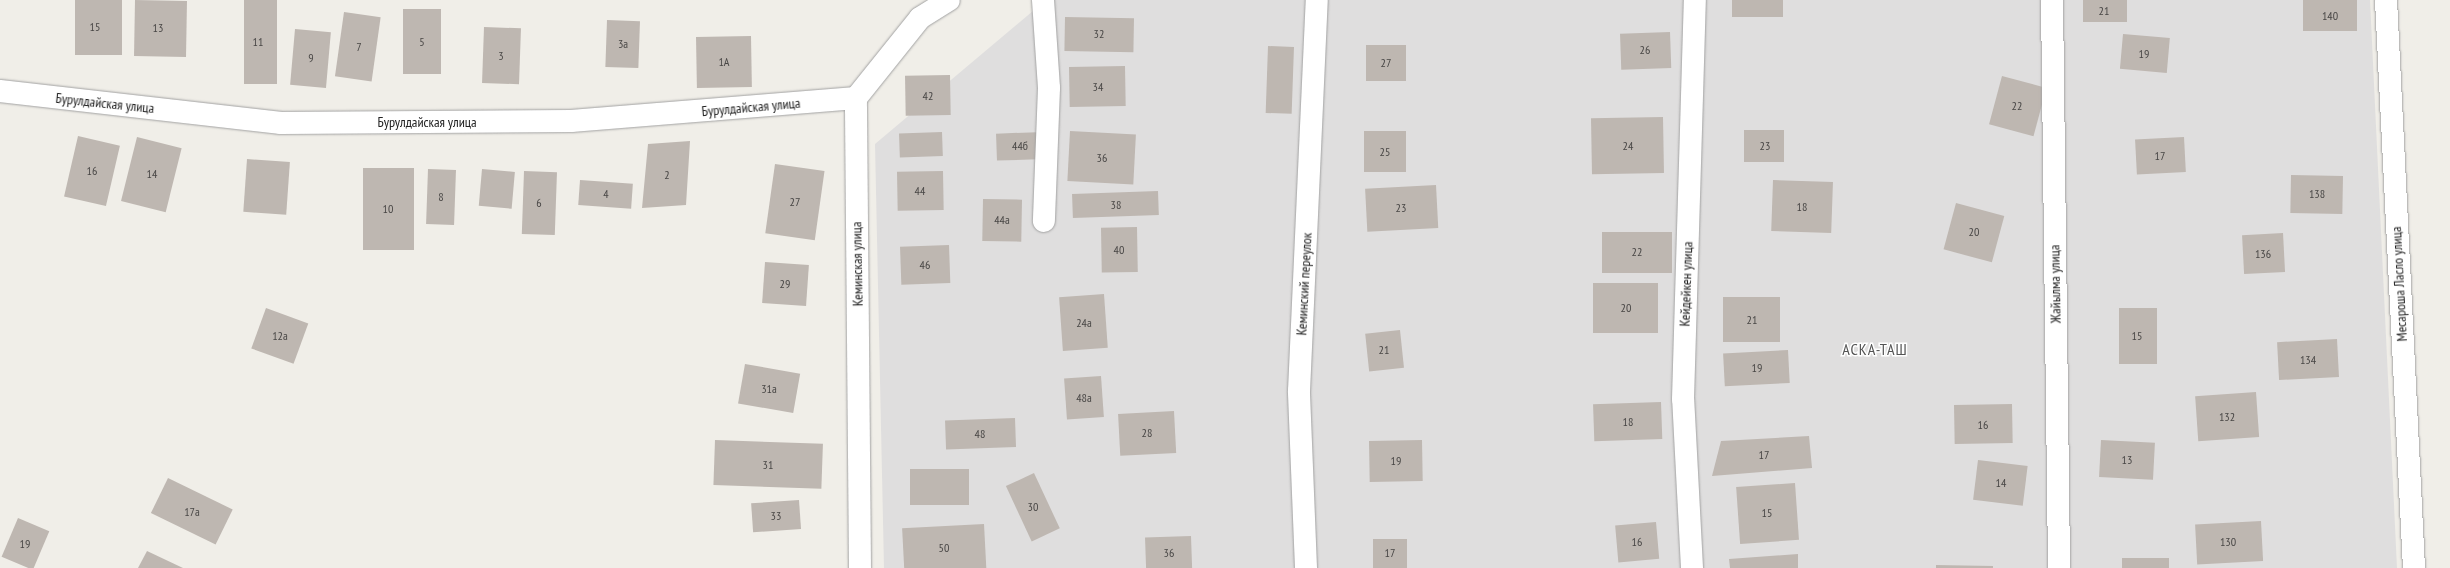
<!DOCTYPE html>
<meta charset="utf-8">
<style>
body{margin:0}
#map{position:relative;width:2450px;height:568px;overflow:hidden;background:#f0eee8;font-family:"PT Sans Narrow",sans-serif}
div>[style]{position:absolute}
.residential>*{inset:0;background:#dfdede}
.building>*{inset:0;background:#beb7b1;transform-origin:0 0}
.roads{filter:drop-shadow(0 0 1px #a2a2a2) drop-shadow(0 0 1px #a2a2a2)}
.street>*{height:22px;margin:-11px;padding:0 11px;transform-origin:11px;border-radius:11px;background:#fff}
span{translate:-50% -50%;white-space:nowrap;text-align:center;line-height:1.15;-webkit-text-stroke:3px #fff;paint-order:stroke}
.number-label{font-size:12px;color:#484645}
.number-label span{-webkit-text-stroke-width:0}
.street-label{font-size:14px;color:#212121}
.quarter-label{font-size:16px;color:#545454;letter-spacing:1px}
</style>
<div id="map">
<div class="residential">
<i style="clip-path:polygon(1046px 0,2370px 0,2397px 568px,884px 568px,875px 144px)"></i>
</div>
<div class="building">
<i style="left:75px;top:0;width:47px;height:55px"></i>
<i style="left:135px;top:0;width:52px;height:56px;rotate:1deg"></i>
<i style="left:244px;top:0;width:33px;height:84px"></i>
<i style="left:1732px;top:0;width:51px;height:17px"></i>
<i style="left:2083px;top:0;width:44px;height:22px"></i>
<i style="left:2303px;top:0;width:54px;height:31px"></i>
<i style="left:403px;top:9px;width:38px;height:65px"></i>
<i style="left:344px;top:12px;width:37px;height:65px;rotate:8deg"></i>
<i style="left:1065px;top:17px;width:69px;height:34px;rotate:1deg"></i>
<i style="left:607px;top:20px;width:33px;height:47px;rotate:2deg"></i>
<i style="left:484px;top:27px;width:37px;height:56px;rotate:2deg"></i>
<i style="left:295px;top:29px;width:36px;height:56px;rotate:5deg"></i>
<i style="left:1670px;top:32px;width:36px;height:50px;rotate:88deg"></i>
<i style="left:2123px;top:34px;width:47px;height:35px;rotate:5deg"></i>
<i style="left:751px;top:36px;width:51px;height:55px;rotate:89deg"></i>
<i style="left:1366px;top:45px;width:40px;height:36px"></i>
<i style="left:1268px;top:46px;width:26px;height:67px;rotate:2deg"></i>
<i style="left:1125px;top:66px;width:40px;height:56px;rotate:89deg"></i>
<i style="left:950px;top:75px;width:40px;height:45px;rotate:89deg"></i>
<i style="left:2002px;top:76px;width:46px;height:50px;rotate:15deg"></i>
<i style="left:1663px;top:117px;width:56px;height:72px;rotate:89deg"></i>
<i style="left:1744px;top:130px;width:40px;height:32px"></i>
<i style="left:1070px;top:131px;width:66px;height:50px;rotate:3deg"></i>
<i style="left:1364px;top:131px;width:42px;height:41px"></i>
<i style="left:942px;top:132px;width:24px;height:43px;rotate:88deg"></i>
<i style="left:1043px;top:132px;width:27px;height:47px;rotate:88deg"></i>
<i style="left:78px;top:136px;width:43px;height:62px;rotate:13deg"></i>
<i style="left:137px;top:137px;width:46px;height:66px;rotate:14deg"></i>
<i style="left:2184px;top:137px;width:35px;height:49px;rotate:87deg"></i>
<i style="clip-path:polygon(690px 141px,686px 205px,642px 208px,648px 144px)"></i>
<i style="left:247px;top:159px;width:43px;height:53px;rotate:4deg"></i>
<i style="left:775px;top:164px;width:50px;height:70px;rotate:8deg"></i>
<i style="left:363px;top:168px;width:51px;height:82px"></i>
<i style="left:428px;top:169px;width:28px;height:55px;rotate:2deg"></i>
<i style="left:482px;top:169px;width:33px;height:37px;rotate:5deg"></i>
<i style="left:524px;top:171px;width:33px;height:63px;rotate:2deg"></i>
<i style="left:943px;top:171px;width:39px;height:46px;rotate:89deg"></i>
<i style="left:2291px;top:175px;width:52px;height:38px;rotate:1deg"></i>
<i style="left:580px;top:180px;width:53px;height:25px;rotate:4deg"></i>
<i style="left:1773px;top:180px;width:60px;height:51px;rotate:2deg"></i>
<i style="left:1436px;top:185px;width:43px;height:71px;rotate:87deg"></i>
<i style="left:1158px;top:191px;width:24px;height:86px;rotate:88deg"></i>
<i style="left:983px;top:199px;width:39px;height:42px;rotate:1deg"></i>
<i style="left:1956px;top:203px;width:50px;height:48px;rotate:15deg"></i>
<i style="left:1137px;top:227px;width:45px;height:36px;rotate:89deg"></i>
<i style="left:1602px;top:232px;width:70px;height:41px"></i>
<i style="left:2283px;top:233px;width:39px;height:41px;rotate:87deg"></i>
<i style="left:949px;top:245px;width:38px;height:49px;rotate:88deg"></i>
<i style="left:765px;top:262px;width:44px;height:41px;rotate:4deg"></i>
<i style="left:1593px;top:283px;width:65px;height:50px"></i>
<i style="left:1104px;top:294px;width:54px;height:45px;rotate:86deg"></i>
<i style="left:1780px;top:297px;width:45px;height:57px;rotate:90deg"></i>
<i style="left:266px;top:308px;width:45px;height:43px;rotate:20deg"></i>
<i style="left:2119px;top:308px;width:38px;height:56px"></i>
<i style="left:1400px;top:330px;width:38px;height:35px;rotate:84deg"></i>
<i style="left:2337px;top:339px;width:38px;height:60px;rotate:87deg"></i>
<i style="left:1788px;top:350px;width:33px;height:65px;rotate:87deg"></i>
<i style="left:745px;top:364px;width:56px;height:40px;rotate:10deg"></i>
<i style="left:1101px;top:376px;width:41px;height:37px;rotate:86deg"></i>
<i style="left:2256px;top:392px;width:45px;height:61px;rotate:86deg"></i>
<i style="left:1661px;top:402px;width:37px;height:68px;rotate:88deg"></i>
<i style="left:2012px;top:404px;width:39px;height:58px;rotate:89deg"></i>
<i style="left:1174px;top:411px;width:42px;height:56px;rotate:87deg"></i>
<i style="left:1015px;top:418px;width:29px;height:70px;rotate:88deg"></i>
<i style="clip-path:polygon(1809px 436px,1812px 468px,1712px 476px,1721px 441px)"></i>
<i style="left:715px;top:440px;width:108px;height:45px;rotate:2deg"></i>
<i style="left:1422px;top:440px;width:41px;height:53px;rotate:89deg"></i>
<i style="left:2101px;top:440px;width:54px;height:37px;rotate:3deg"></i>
<i style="left:1978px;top:460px;width:50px;height:40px;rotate:7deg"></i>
<i style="left:910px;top:469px;width:59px;height:36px"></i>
<i style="left:1034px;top:473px;width:61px;height:31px;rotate:65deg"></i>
<i style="left:168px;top:478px;width:72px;height:39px;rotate:26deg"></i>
<i style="left:1795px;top:483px;width:57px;height:59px;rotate:86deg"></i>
<i style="left:799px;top:500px;width:29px;height:48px;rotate:86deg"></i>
<i style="left:18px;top:518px;width:34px;height:42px;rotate:23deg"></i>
<i style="left:2261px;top:521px;width:40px;height:66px;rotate:87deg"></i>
<i style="left:1656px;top:522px;width:37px;height:41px;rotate:85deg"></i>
<i style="left:984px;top:524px;width:44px;height:82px;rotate:87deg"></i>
<i style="left:1191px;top:536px;width:32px;height:46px;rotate:88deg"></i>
<i style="left:1373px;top:539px;width:34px;height:29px"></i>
<i style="clip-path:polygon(147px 551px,183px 568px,138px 568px)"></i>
<i style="clip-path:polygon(1798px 554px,1798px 568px,1730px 568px,1729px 559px)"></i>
<i style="left:2169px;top:558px;width:10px;height:47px;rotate:90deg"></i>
<i style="clip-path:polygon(1936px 565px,1993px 566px,1993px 568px,1936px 568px)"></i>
</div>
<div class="roads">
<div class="street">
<i style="left:1043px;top:0;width:88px;rotate:86.1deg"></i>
<i style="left:1049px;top:88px;width:133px;rotate:92.2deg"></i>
<i style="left:2052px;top:0;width:568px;rotate:89.29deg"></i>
<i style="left:2386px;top:0;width:569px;rotate:87.18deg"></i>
<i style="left:0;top:91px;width:283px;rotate:6.5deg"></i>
<i style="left:281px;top:123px;width:290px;rotate:-0.4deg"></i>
<i style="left:571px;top:121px;width:286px;rotate:-4.6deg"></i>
<i style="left:860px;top:568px;width:470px;rotate:-90.5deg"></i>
<i style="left:856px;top:98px;width:102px;rotate:-51.3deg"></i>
<i style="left:920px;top:18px;width:34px;rotate:-32deg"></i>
<i style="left:1306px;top:568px;width:177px;rotate:-92.3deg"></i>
<i style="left:1299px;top:391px;width:391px;rotate:-87.4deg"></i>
<i style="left:1692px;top:568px;width:169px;rotate:-93deg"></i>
<i style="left:1683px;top:399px;width:399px;rotate:-88.3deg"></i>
</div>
</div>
<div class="number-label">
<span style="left:2104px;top:11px">21</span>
<span style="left:2330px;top:16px">140</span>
<span style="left:95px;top:27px">15</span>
<span style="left:158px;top:28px">13</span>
<span style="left:1099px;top:34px">32</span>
<span style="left:258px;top:42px">11</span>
<span style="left:422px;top:42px">5</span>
<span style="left:623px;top:44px">3а</span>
<span style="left:359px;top:47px">7</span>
<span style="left:1645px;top:50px">26</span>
<span style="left:2144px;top:54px">19</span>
<span style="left:501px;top:56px">3</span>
<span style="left:311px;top:58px">9</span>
<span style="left:724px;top:62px">1А</span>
<span style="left:1386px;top:63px">27</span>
<span style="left:1098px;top:87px">34</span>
<span style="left:928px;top:96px">42</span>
<span style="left:2017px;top:106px">22</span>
<span style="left:1020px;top:146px">44б</span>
<span style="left:1628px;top:146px">24</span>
<span style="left:1765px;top:146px">23</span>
<span style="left:1385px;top:152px">25</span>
<span style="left:2160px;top:156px">17</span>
<span style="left:1102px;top:158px">36</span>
<span style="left:92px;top:171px">16</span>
<span style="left:152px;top:174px">14</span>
<span style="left:667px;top:175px">2</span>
<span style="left:920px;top:191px">44</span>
<span style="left:606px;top:194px">4</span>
<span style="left:2317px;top:194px">138</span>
<span style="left:441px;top:197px">8</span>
<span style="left:795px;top:202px">27</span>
<span style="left:539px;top:203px">6</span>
<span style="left:1116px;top:205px">38</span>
<span style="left:1802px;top:207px">18</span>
<span style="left:1401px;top:208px">23</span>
<span style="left:388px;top:209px">10</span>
<span style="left:1002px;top:220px">44а</span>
<span style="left:1974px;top:232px">20</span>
<span style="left:1119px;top:250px">40</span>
<span style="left:1637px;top:252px">22</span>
<span style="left:2263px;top:254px">136</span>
<span style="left:925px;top:265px">46</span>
<span style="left:785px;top:284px">29</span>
<span style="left:1626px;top:308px">20</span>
<span style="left:1752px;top:320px">21</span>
<span style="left:1084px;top:323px">24а</span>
<span style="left:280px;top:336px">12а</span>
<span style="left:2137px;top:336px">15</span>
<span style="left:1384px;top:350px">21</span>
<span style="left:2308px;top:360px">134</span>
<span style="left:1757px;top:368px">19</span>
<span style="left:769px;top:389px">31а</span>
<span style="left:1084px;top:398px">48а</span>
<span style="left:2227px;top:417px">132</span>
<span style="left:1628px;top:422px">18</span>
<span style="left:1983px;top:425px">16</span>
<span style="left:1147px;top:433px">28</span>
<span style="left:980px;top:434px">48</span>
<span style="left:1764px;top:455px">17</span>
<span style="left:2127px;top:460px">13</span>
<span style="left:1396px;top:461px">19</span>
<span style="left:768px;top:465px">31</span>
<span style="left:2001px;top:483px">14</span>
<span style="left:1033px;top:507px">30</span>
<span style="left:192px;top:512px">17а</span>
<span style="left:1767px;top:513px">15</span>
<span style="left:776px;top:516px">33</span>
<span style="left:1637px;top:542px">16</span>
<span style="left:2228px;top:542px">130</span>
<span style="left:25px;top:544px">19</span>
<span style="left:944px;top:548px">50</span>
<span style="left:1169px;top:553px">36</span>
<span style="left:1390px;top:553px">17</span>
</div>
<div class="street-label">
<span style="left:105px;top:103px;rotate:6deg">Бурулдайская улица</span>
<span style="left:751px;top:107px;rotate:-5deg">Бурулдайская улица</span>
<span style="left:427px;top:122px">Бурулдайская улица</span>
<span style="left:857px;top:264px;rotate:-91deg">Кеминская улица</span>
<span style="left:1304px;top:284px;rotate:-87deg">Кеминский переулок</span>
<span style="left:1686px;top:284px;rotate:-88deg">Кейдейкен улица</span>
<span style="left:2055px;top:284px;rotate:-91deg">Жайылма улица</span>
<span style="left:2399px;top:284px;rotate:-93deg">Месароша Ласло улица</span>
</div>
<div class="quarter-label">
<span style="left:1875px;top:349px">АСКА-ТАШ</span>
</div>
</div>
